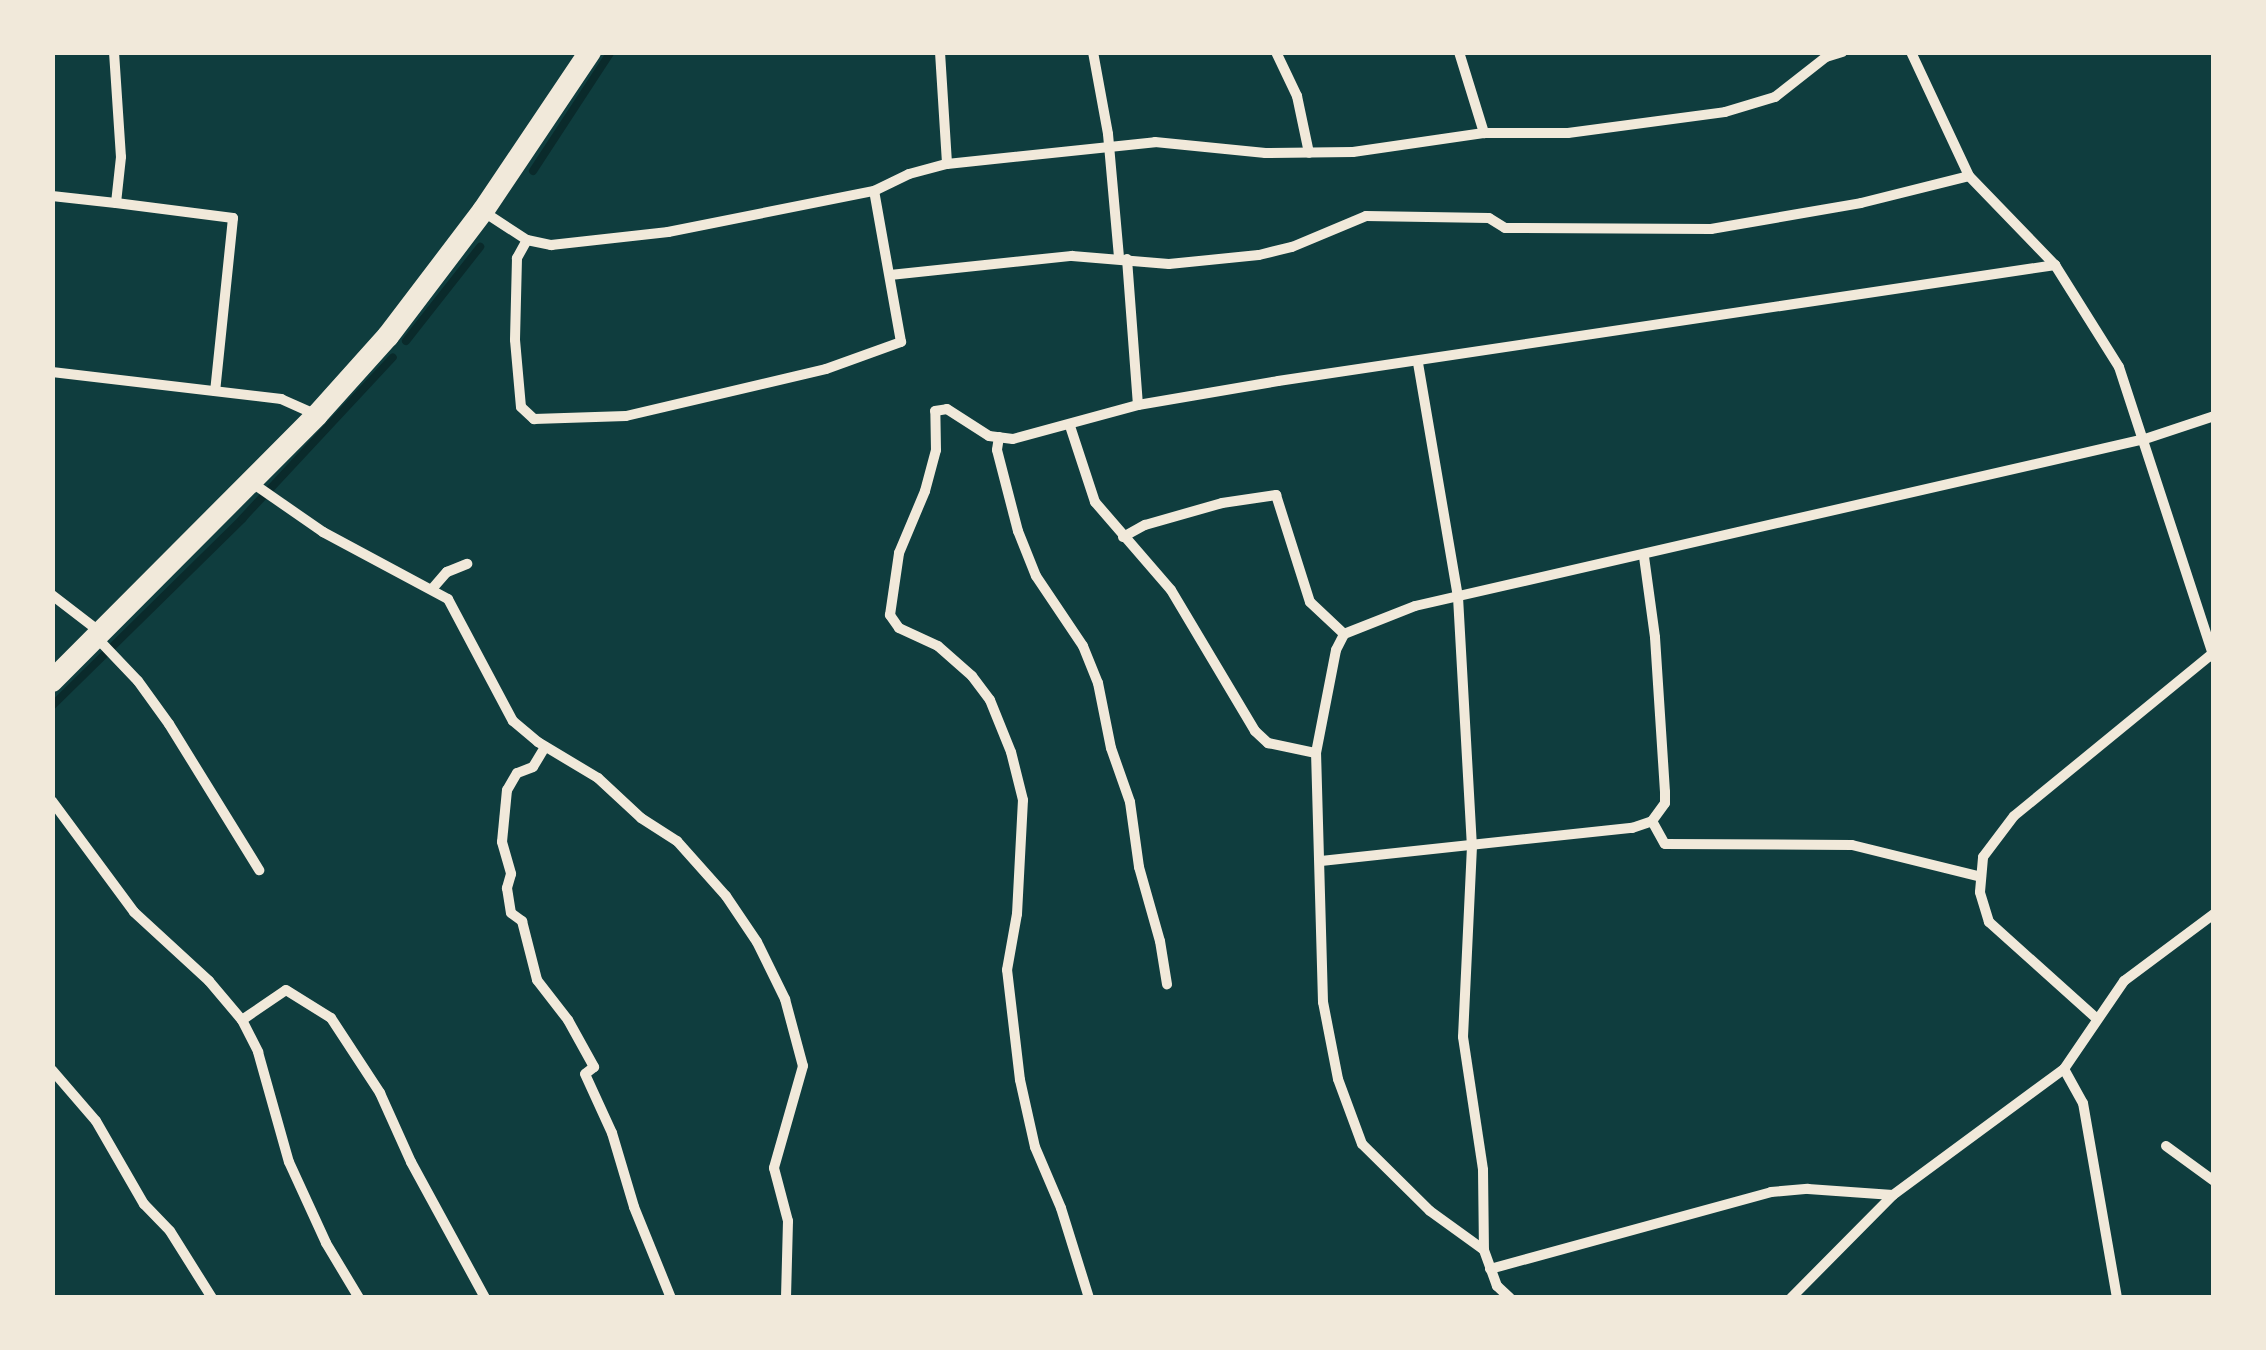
<!DOCTYPE html>
<style>
body{margin:0}
#map{position:relative;width:2266px;height:1350px;overflow:hidden;background:#0f3d3e;font-family:Jost,sans-serif}
div>[style]{position:absolute}
.stream>*{height:8px;margin:-4px;padding:0 4px;transform-origin:4px;border-radius:4px;background:#0a2a2b}
.minor>*{height:10px;margin:-5px;padding:0 5px;transform-origin:5px;border-radius:5px;background:#f1e9da}
.primary>*{height:22px;margin:-11px;padding:0 11px;transform-origin:11px;border-radius:11px;background:#f1e9da}
span{translate:-50% -50%;white-space:nowrap;text-align:center;line-height:1.15;-webkit-text-stroke:10px #f1e9da;paint-order:stroke}
.frame{position:absolute;inset:0;border:55px solid #f1e9da;pointer-events:none}
</style>
<div id="map">
<div class="stream">
<i style="left:533px;top:171px;width:142px;rotate:-56.8deg"></i>
<i style="left:406px;top:341px;width:120px;rotate:-51.8deg"></i>
<i style="left:52px;top:706px;width:267px;rotate:-44.5deg"></i>
<i style="left:242px;top:519px;width:221px;rotate:-47deg"></i>
</div>
<div class="minor">
<i style="left:114px;top:52px;width:105px;rotate:86.2deg"></i>
<i style="left:121px;top:157px;width:46px;rotate:96.2deg"></i>
<i style="left:116px;top:203px;width:118px;rotate:7.3deg"></i>
<i style="left:233px;top:218px;width:174px;rotate:95.9deg"></i>
<i style="left:940px;top:52px;width:112px;rotate:86.4deg"></i>
<i style="left:1093px;top:52px;width:83px;rotate:79.6deg"></i>
<i style="left:1108px;top:134px;width:123px;rotate:84.9deg"></i>
<i style="left:1276px;top:52px;width:49px;rotate:64.5deg"></i>
<i style="left:1297px;top:96px;width:58px;rotate:78.1deg"></i>
<i style="left:1459px;top:52px;width:85px;rotate:72.8deg"></i>
<i style="left:1911px;top:52px;width:137px;rotate:64.9deg"></i>
<i style="left:1969px;top:176px;width:124px;rotate:46deg"></i>
<i style="left:2055px;top:265px;width:120px;rotate:57.9deg"></i>
<i style="left:2119px;top:367px;width:306px;rotate:71.9deg"></i>
<i style="left:52px;top:196px;width:64px;rotate:6.2deg"></i>
<i style="left:484px;top:212px;width:51px;rotate:33.1deg"></i>
<i style="left:527px;top:240px;width:25px;rotate:12deg"></i>
<i style="left:551px;top:245px;width:118px;rotate:-6.3deg"></i>
<i style="left:668px;top:232px;width:210px;rotate:-11.3deg"></i>
<i style="left:527px;top:240px;width:21px;rotate:119deg"></i>
<i style="left:517px;top:258px;width:82px;rotate:91.4deg"></i>
<i style="left:515px;top:340px;width:67px;rotate:84.9deg"></i>
<i style="left:521px;top:407px;width:18px;rotate:43deg"></i>
<i style="left:534px;top:419px;width:92px;rotate:-1.9deg"></i>
<i style="left:626px;top:416px;width:205px;rotate:-13.2deg"></i>
<i style="left:826px;top:369px;width:80px;rotate:-19.8deg"></i>
<i style="left:901px;top:342px;width:153px;rotate:-100.1deg"></i>
<i style="left:874px;top:191px;width:39px;rotate:-26deg"></i>
<i style="left:909px;top:174px;width:39px;rotate:-15deg"></i>
<i style="left:947px;top:164px;width:209px;rotate:-6deg"></i>
<i style="left:1155px;top:142px;width:111px;rotate:5.7deg"></i>
<i style="left:1265px;top:153px;width:88px;rotate:-0.7deg"></i>
<i style="left:1353px;top:152px;width:132px;rotate:-8.3deg"></i>
<i style="left:1484px;top:133px;width:84px"></i>
<i style="left:1568px;top:133px;width:158px;rotate:-7.6deg"></i>
<i style="left:1725px;top:112px;width:52px;rotate:-16.7deg"></i>
<i style="left:1775px;top:97px;width:65px;rotate:-38.1deg"></i>
<i style="left:1826px;top:57px;width:17px;rotate:-17deg"></i>
<i style="left:1127px;top:259px;width:146px;rotate:85.7deg"></i>
<i style="left:890px;top:275px;width:183px;rotate:-6deg"></i>
<i style="left:1072px;top:256px;width:97px;rotate:4.7deg"></i>
<i style="left:1169px;top:264px;width:90px;rotate:-5.7deg"></i>
<i style="left:1259px;top:255px;width:34px;rotate:-14deg"></i>
<i style="left:1292px;top:247px;width:80px;rotate:-22.7deg"></i>
<i style="left:1366px;top:216px;width:123px;rotate:0.9deg"></i>
<i style="left:1489px;top:218px;width:19px;rotate:32deg"></i>
<i style="left:1505px;top:228px;width:206px;rotate:0.3deg"></i>
<i style="left:1711px;top:229px;width:152px;rotate:-9.8deg"></i>
<i style="left:1861px;top:203px;width:111px;rotate:-14deg"></i>
<i style="left:1418px;top:363px;width:237px;rotate:80.3deg"></i>
<i style="left:1458px;top:597px;width:249px;rotate:86.8deg"></i>
<i style="left:1472px;top:846px;width:191px;rotate:92.7deg"></i>
<i style="left:1463px;top:1037px;width:134px;rotate:81.4deg"></i>
<i style="left:1483px;top:1170px;width:80px;rotate:89.3deg"></i>
<i style="left:52px;top:372px;width:231px;rotate:6.7deg"></i>
<i style="left:281px;top:399px;width:39px;rotate:24deg"></i>
<i style="left:1070px;top:426px;width:80px;rotate:71.8deg"></i>
<i style="left:1095px;top:502px;width:116px;rotate:49.2deg"></i>
<i style="left:1171px;top:590px;width:164px;rotate:59.2deg"></i>
<i style="left:1255px;top:731px;width:18px;rotate:43deg"></i>
<i style="left:1268px;top:743px;width:49px;rotate:11.8deg"></i>
<i style="left:999px;top:437px;width:13px;rotate:99deg"></i>
<i style="left:997px;top:450px;width:84px;rotate:75.5deg"></i>
<i style="left:1018px;top:531px;width:48px;rotate:68.2deg"></i>
<i style="left:1036px;top:576px;width:84px;rotate:56.1deg"></i>
<i style="left:1083px;top:646px;width:40px;rotate:68deg"></i>
<i style="left:1098px;top:683px;width:66px;rotate:78.7deg"></i>
<i style="left:1111px;top:748px;width:57px;rotate:70.6deg"></i>
<i style="left:1130px;top:802px;width:66px;rotate:82.1deg"></i>
<i style="left:1139px;top:867px;width:77px;rotate:74.2deg"></i>
<i style="left:1160px;top:941px;width:44px;rotate:80.8deg"></i>
<i style="left:251px;top:482px;width:88px;rotate:34.8deg"></i>
<i style="left:323px;top:532px;width:142px;rotate:28.2deg"></i>
<i style="left:448px;top:599px;width:138px;rotate:62deg"></i>
<i style="left:513px;top:721px;width:33px;rotate:40deg"></i>
<i style="left:538px;top:742px;width:70px;rotate:31deg"></i>
<i style="left:598px;top:778px;width:59px;rotate:42.9deg"></i>
<i style="left:641px;top:818px;width:43px;rotate:32.6deg"></i>
<i style="left:677px;top:841px;width:74px;rotate:48.3deg"></i>
<i style="left:726px;top:896px;width:55px;rotate:56deg"></i>
<i style="left:757px;top:942px;width:64px;rotate:63.8deg"></i>
<i style="left:785px;top:999px;width:69px;rotate:75deg"></i>
<i style="left:803px;top:1066px;width:106px;rotate:105.9deg"></i>
<i style="left:774px;top:1168px;width:55px;rotate:75.2deg"></i>
<i style="left:788px;top:1221px;width:77px;rotate:91.5deg"></i>
<i style="left:1123px;top:537px;width:25px;rotate:-29deg"></i>
<i style="left:1145px;top:525px;width:80px;rotate:-15.9deg"></i>
<i style="left:1222px;top:503px;width:55px;rotate:-8.4deg"></i>
<i style="left:1276px;top:495px;width:112px;rotate:72.4deg"></i>
<i style="left:1310px;top:602px;width:47px;rotate:43.3deg"></i>
<i style="left:432px;top:589px;width:23px;rotate:-49deg"></i>
<i style="left:447px;top:572px;width:22px;rotate:-22deg"></i>
<i style="left:52px;top:595px;width:59px;rotate:37.5deg"></i>
<i style="left:97px;top:638px;width:59px;rotate:46.4deg"></i>
<i style="left:138px;top:681px;width:53px;rotate:54.2deg"></i>
<i style="left:169px;top:724px;width:172px;rotate:58.3deg"></i>
<i style="left:545px;top:747px;width:23px;rotate:121deg"></i>
<i style="left:533px;top:767px;width:17px;rotate:159deg"></i>
<i style="left:517px;top:773px;width:20px;rotate:120deg"></i>
<i style="left:507px;top:790px;width:52px;rotate:95.5deg"></i>
<i style="left:502px;top:842px;width:33px;rotate:74deg"></i>
<i style="left:511px;top:874px;width:15px;rotate:106deg"></i>
<i style="left:507px;top:888px;width:25px;rotate:81deg"></i>
<i style="left:511px;top:913px;width:14px;rotate:36deg"></i>
<i style="left:522px;top:921px;width:61px;rotate:75.7deg"></i>
<i style="left:537px;top:980px;width:51px;rotate:52.2deg"></i>
<i style="left:568px;top:1020px;width:54px;rotate:61deg"></i>
<i style="left:594px;top:1067px;width:11px;rotate:142deg"></i>
<i style="left:585px;top:1074px;width:65px;rotate:65.4deg"></i>
<i style="left:612px;top:1133px;width:77px;rotate:73.4deg"></i>
<i style="left:634px;top:1207px;width:98px;rotate:67.9deg"></i>
<i style="left:52px;top:801px;width:138px;rotate:53.5deg"></i>
<i style="left:134px;top:912px;width:102px;rotate:42.6deg"></i>
<i style="left:209px;top:981px;width:51px;rotate:49.8deg"></i>
<i style="left:242px;top:1020px;width:36px;rotate:63deg"></i>
<i style="left:258px;top:1052px;width:114px;rotate:74.3deg"></i>
<i style="left:289px;top:1162px;width:89px;rotate:65.4deg"></i>
<i style="left:326px;top:1243px;width:64px;rotate:59deg"></i>
<i style="left:1652px;top:821px;width:26px;rotate:61deg"></i>
<i style="left:1665px;top:844px;width:187px;rotate:0.3deg"></i>
<i style="left:1852px;top:845px;width:133px;rotate:13.9deg"></i>
<i style="left:1321px;top:861px;width:313px;rotate:-6.1deg"></i>
<i style="left:1632px;top:828px;width:21px;rotate:-19deg"></i>
<i style="left:1652px;top:821px;width:22px;rotate:-54deg"></i>
<i style="left:1665px;top:803px;width:11px;rotate:-90deg"></i>
<i style="left:1665px;top:792px;width:155px;rotate:-93.7deg"></i>
<i style="left:1655px;top:637px;width:81px;rotate:-97.8deg"></i>
<i style="left:2096px;top:1018px;width:144px;rotate:-138.1deg"></i>
<i style="left:1989px;top:922px;width:31px;rotate:-107deg"></i>
<i style="left:1980px;top:892px;width:35px;rotate:-85deg"></i>
<i style="left:1983px;top:857px;width:51px;rotate:-52.9deg"></i>
<i style="left:2014px;top:816px;width:256px;rotate:-39.3deg"></i>
<i style="left:242px;top:1020px;width:53px;rotate:-34.3deg"></i>
<i style="left:286px;top:990px;width:53px;rotate:31.9deg"></i>
<i style="left:331px;top:1018px;width:90px;rotate:56.8deg"></i>
<i style="left:380px;top:1093px;width:76px;rotate:65.8deg"></i>
<i style="left:411px;top:1162px;width:155px;rotate:61.4deg"></i>
<i style="left:2064px;top:1069px;width:39px;rotate:61deg"></i>
<i style="left:2083px;top:1103px;width:198px;rotate:80.1deg"></i>
<i style="left:52px;top:1070px;width:67px;rotate:49.2deg"></i>
<i style="left:96px;top:1121px;width:96px;rotate:60deg"></i>
<i style="left:144px;top:1204px;width:37px;rotate:46deg"></i>
<i style="left:170px;top:1231px;width:79px;rotate:57.9deg"></i>
<i style="left:2166px;top:1146px;width:59px;rotate:36.1deg"></i>
<i style="left:1490px;top:1269px;width:291px;rotate:-15.3deg"></i>
<i style="left:1771px;top:1192px;width:37px;rotate:-5deg"></i>
<i style="left:1808px;top:1189px;width:85px;rotate:4deg"></i>
<i style="left:1089px;top:1298px;width:94px;rotate:-107.3deg"></i>
<i style="left:1061px;top:1208px;width:66px;rotate:-113.1deg"></i>
<i style="left:1035px;top:1147px;width:69px;rotate:-102.6deg"></i>
<i style="left:1020px;top:1080px;width:111px;rotate:-96.7deg"></i>
<i style="left:1007px;top:970px;width:57px;rotate:-79.9deg"></i>
<i style="left:1017px;top:914px;width:114px;rotate:-87deg"></i>
<i style="left:1023px;top:800px;width:49px;rotate:-104deg"></i>
<i style="left:1011px;top:752px;width:56px;rotate:-112deg"></i>
<i style="left:990px;top:700px;width:30px;rotate:-127deg"></i>
<i style="left:972px;top:676px;width:45px;rotate:-138.6deg"></i>
<i style="left:938px;top:646px;width:43px;rotate:-155.2deg"></i>
<i style="left:899px;top:628px;width:16px;rotate:-125deg"></i>
<i style="left:890px;top:615px;width:63px;rotate:-81.7deg"></i>
<i style="left:899px;top:553px;width:67px;rotate:-67.2deg"></i>
<i style="left:925px;top:491px;width:42px;rotate:-75deg"></i>
<i style="left:936px;top:450px;width:39px;rotate:-91deg"></i>
<i style="left:935px;top:411px;width:12px;rotate:-9deg"></i>
<i style="left:947px;top:409px;width:50px;rotate:32.7deg"></i>
<i style="left:989px;top:436px;width:24px;rotate:7deg"></i>
<i style="left:1013px;top:439px;width:130px;rotate:-15.2deg"></i>
<i style="left:1138px;top:405px;width:142px;rotate:-9.7deg"></i>
<i style="left:1278px;top:381px;width:786px;rotate:-8.49deg"></i>
<i style="left:1510px;top:1298px;width:18px;rotate:-137deg"></i>
<i style="left:1497px;top:1286px;width:38px;rotate:-110deg"></i>
<i style="left:1484px;top:1250px;width:67px;rotate:-144.2deg"></i>
<i style="left:1430px;top:1211px;width:95px;rotate:-135.4deg"></i>
<i style="left:1362px;top:1144px;width:69px;rotate:-110.3deg"></i>
<i style="left:1338px;top:1079px;width:78px;rotate:-101deg"></i>
<i style="left:1323px;top:1002px;width:249px;rotate:-91.6deg"></i>
<i style="left:1316px;top:753px;width:105px;rotate:-79deg"></i>
<i style="left:1336px;top:650px;width:18px;rotate:-63deg"></i>
<i style="left:1344px;top:634px;width:76px;rotate:-21.5deg"></i>
<i style="left:1415px;top:606px;width:749px;rotate:-12.89deg"></i>
<i style="left:2145px;top:439px;width:73px;rotate:-18.4deg"></i>
<i style="left:1791px;top:1298px;width:145px;rotate:-45.3deg"></i>
<i style="left:1893px;top:1195px;width:212px;rotate:-36.4deg"></i>
<i style="left:2064px;top:1069px;width:107px;rotate:-55.7deg"></i>
<i style="left:2124px;top:981px;width:112px;rotate:-36.7deg"></i>
</div>
<div class="primary">
<i style="left:52px;top:681px;width:375px;rotate:-45.1deg"></i>
<i style="left:317px;top:415px;width:106px;rotate:-48.1deg"></i>
<i style="left:388px;top:336px;width:157px;rotate:-52.8deg"></i>
<i style="left:483px;top:211px;width:192px;rotate:-56.1deg"></i>
</div>
<div class="frame"></div>
</div>
